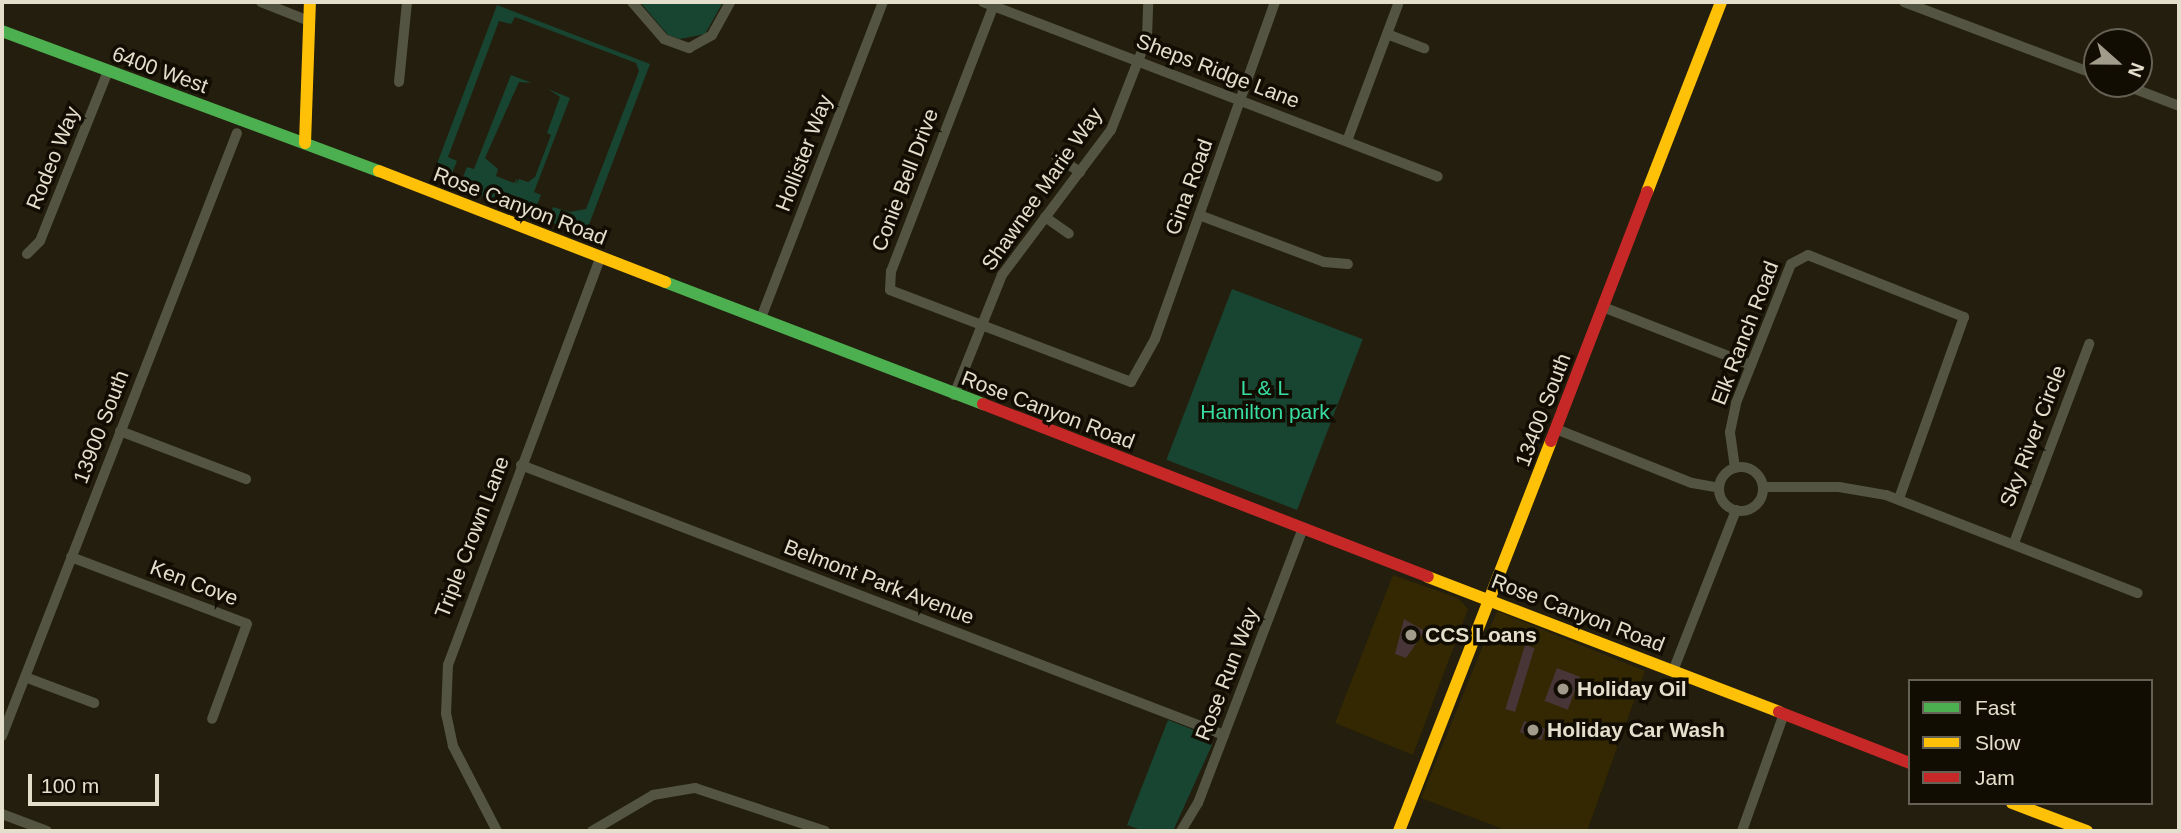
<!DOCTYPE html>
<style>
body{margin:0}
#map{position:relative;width:2181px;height:833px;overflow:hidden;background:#231e0d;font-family:Arial,sans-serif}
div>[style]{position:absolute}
.built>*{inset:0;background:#332802}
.green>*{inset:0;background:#184531;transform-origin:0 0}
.building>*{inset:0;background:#473537;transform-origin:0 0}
.street>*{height:10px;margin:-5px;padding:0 5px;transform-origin:5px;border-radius:5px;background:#535441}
.street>.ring{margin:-5px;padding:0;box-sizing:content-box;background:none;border:10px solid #535441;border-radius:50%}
.fast>*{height:12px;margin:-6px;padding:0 6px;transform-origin:6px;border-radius:6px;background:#4caf50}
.slow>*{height:12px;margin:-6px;padding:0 6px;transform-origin:6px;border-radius:6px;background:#ffc107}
.jam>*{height:12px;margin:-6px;padding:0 6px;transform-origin:6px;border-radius:6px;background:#c62828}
.dots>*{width:19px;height:19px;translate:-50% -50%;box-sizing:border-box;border:4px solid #110d03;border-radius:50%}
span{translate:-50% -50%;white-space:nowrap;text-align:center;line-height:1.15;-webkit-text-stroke:7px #110d03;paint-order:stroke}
.street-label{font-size:21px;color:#e4dfcd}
.park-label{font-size:21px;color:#38dda3}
.poi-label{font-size:21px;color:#e4dfcd;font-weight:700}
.left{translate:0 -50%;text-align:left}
.frame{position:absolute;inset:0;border:4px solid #e4dfcd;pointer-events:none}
.legend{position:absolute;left:1908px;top:679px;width:245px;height:126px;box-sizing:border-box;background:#110d03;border:2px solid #656154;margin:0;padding:9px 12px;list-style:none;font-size:21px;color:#e4dfcd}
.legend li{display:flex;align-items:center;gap:14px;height:35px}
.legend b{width:35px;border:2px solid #656154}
.north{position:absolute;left:2083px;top:28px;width:70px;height:70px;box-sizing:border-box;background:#110d03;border:2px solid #656154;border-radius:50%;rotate:111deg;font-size:19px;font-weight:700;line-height:28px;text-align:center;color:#e4dfcd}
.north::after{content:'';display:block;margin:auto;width:24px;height:32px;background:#a09b8a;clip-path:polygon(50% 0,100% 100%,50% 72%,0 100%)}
.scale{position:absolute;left:28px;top:774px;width:131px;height:32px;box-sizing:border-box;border:4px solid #e4dfcd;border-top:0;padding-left:9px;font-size:21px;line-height:24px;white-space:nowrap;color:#e4dfcd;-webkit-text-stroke:5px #110d03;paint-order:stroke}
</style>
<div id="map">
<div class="built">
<i style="clip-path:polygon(1393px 575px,1458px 598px,1468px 609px,1413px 755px,1335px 723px)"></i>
<i style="clip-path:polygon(1497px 611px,1645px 671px,1587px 831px,1508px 831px,1421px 798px)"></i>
</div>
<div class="green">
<i style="clip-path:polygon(640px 2px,723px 2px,705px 34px,680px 39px,668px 35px)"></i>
<i style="clip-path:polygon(497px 5px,650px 64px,585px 235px,548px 221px,553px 207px,569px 212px,586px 209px,639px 71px,636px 63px,515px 17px,511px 24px,499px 21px,448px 157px,457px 161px,448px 183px,432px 177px)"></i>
<i style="clip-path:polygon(511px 75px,532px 83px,519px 82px,485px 158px,498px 169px,496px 176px,514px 183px,518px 178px,515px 186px,519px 179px,528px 182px,535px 177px,551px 135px,547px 133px,560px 97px,548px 89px,570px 98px,534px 192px,541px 195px,533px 215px,459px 187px,467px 167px,474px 169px)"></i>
<i style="left:1232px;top:289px;width:140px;height:183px;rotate:21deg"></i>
<i style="clip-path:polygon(1168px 720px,1209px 736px,1212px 745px,1173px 831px,1144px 831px,1127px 825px)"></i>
</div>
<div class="building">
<i style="clip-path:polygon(1404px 619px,1425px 631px,1406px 658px,1395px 654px)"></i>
<i style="left:1525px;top:645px;width:10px;height:67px;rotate:17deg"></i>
<i style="left:1557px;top:668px;width:25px;height:35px;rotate:21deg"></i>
<i style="left:1524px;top:721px;width:23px;height:12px;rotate:20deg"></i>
</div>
<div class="street">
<i style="left:261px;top:2px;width:52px;rotate:21.6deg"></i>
<i style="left:632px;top:2px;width:49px;rotate:49.1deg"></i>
<i style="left:664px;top:39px;width:27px;rotate:20deg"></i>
<i style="left:689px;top:48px;width:26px;rotate:-29deg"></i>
<i style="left:712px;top:35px;width:38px;rotate:-61deg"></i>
<i style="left:983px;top:2px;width:487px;rotate:21deg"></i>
<i style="left:995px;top:2px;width:288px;rotate:111.1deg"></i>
<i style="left:891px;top:271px;width:19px;rotate:93deg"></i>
<i style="left:890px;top:290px;width:258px;rotate:20.9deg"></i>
<i style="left:1131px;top:382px;width:49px;rotate:-60.8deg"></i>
<i style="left:1155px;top:339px;width:358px;rotate:-70.4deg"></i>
<i style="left:1904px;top:2px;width:206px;rotate:20.7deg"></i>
<i style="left:1387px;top:34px;width:40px;rotate:21deg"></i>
<i style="left:399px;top:82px;width:80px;rotate:-84.3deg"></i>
<i style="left:2122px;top:84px;width:61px;rotate:21.1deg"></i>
<i style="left:1347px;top:141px;width:148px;rotate:-69.5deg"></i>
<i style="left:1056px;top:156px;width:29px;rotate:34deg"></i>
<i style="left:1199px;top:215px;width:134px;rotate:20.6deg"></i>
<i style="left:1324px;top:262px;width:24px;rotate:5deg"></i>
<i style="left:1045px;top:217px;width:29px;rotate:35deg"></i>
<i style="left:27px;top:254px;width:18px;rotate:-45deg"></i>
<i style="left:40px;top:241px;width:183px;rotate:-68.2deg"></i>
<i style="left:1603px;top:307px;width:159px;rotate:21.4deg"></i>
<i style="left:761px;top:318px;width:339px;rotate:-68.9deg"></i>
<i style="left:954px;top:395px;width:129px;rotate:-68.2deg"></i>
<i style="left:1002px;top:275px;width:181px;rotate:-53.1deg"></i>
<i style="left:1111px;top:130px;width:99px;rotate:-68.6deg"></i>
<i style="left:1147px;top:38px;width:36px;rotate:-88deg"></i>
<i style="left:1556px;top:429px;width:146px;rotate:21.7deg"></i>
<i style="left:1692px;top:483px;width:27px;rotate:10deg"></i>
<i style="left:120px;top:431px;width:135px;rotate:20.9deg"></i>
<i style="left:521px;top:465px;width:753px;rotate:21.01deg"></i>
<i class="ring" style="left:1719px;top:467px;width:34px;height:34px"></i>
<i style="left:1735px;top:468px;width:36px;rotate:-98deg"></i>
<i style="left:1730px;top:432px;width:30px;rotate:-78deg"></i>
<i style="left:1736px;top:403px;width:149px;rotate:-68.4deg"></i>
<i style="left:1791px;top:264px;width:19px;rotate:-28deg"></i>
<i style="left:1808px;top:255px;width:168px;rotate:21.7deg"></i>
<i style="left:1964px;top:317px;width:193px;rotate:109.7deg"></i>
<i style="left:1763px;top:487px;width:76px"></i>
<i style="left:1839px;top:487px;width:48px;rotate:9.7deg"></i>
<i style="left:1886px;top:495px;width:270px;rotate:21.3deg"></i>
<i style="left:2014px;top:543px;width:213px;rotate:-69.3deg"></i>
<i style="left:71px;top:557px;width:188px;rotate:20.8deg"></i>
<i style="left:247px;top:624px;width:101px;rotate:110.2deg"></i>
<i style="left:1673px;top:671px;width:173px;rotate:-68.6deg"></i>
<i style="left:25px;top:677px;width:74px;rotate:20.6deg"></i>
<i style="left:2px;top:736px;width:647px;rotate:-68.71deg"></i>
<i style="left:2px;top:814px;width:48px;rotate:20.7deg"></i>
<i style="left:497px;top:831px;width:96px;rotate:-117.4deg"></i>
<i style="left:453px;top:746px;width:33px;rotate:-102deg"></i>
<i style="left:446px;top:714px;width:49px;rotate:-87.7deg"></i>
<i style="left:448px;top:665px;width:434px;rotate:-69.5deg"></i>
<i style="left:592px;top:831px;width:71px;rotate:-30.5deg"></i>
<i style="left:653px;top:795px;width:43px;rotate:-9.5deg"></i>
<i style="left:695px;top:788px;width:137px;rotate:18.3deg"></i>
<i style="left:1181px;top:831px;width:33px;rotate:-59deg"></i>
<i style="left:1198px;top:803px;width:294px;rotate:-69.1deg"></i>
<i style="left:1742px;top:831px;width:124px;rotate:-70.3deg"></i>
</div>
<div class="fast">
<i style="left:2px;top:31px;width:402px;rotate:20.4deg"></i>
<i style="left:665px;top:282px;width:341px;rotate:21deg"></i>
</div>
<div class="slow">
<i style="left:305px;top:143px;width:141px;rotate:-88deg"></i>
<i style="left:379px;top:171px;width:307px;rotate:21.2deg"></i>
<i style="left:1647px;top:192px;width:204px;rotate:-68.7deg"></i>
<i style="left:1428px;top:577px;width:376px;rotate:21deg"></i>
<i style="left:2012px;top:803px;width:80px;rotate:20.5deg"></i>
<i style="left:1399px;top:831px;width:419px;rotate:-68.7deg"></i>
</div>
<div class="jam">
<i style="left:983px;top:404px;width:477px;rotate:21.2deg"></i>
<i style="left:1551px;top:441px;width:267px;rotate:-68.9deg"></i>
<i style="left:1779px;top:712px;width:141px;rotate:21.3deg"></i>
</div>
<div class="dots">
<i style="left:1411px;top:635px;background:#a09b8a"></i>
<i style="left:1563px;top:689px;background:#a09b8a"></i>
<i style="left:1533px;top:730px;background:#a09b8a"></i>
</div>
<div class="street-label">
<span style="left:160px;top:70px;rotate:20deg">6400 West</span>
<span style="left:1218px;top:71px;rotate:21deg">Sheps Ridge Lane</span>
<span style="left:804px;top:153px;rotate:-69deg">Hollister Way</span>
<span style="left:53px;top:158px;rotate:-68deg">Rodeo Way</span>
<span style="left:905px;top:180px;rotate:-69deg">Conie Bell Drive</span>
<span style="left:1189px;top:187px;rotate:-70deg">Gina Road</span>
<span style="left:1042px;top:189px;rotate:-55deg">Shawnee Marie Way</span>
<span style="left:520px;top:206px;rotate:21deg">Rose Canyon Road</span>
<span style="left:1745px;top:333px;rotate:-69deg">Elk Ranch Road</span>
<span style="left:1048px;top:410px;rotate:21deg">Rose Canyon Road</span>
<span style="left:1543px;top:410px;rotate:-69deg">13400 South</span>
<span style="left:101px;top:427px;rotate:-69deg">13900 South</span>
<span style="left:2033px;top:436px;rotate:-69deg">Sky River Circle</span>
<span style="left:472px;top:537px;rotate:-69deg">Triple Crown Lane</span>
<span style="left:879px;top:582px;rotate:21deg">Belmont Park Avenue</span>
<span style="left:194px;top:583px;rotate:21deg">Ken Cove</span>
<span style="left:1578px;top:613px;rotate:21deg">Rose Canyon Road</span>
<span style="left:1227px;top:674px;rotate:-69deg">Rose Run Way</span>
</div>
<div class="park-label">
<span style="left:1265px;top:400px">L &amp; L<br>Hamilton park</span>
</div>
<div class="poi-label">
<span class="left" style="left:1425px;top:635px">CCS Loans</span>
<span class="left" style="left:1577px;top:689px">Holiday Oil</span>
<span class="left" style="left:1547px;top:730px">Holiday Car Wash</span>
</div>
<div class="frame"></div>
<ul class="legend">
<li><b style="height:9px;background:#4caf50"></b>Fast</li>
<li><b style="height:9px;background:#ffc107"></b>Slow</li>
<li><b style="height:9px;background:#c62828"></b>Jam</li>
</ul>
<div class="north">N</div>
<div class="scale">100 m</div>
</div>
